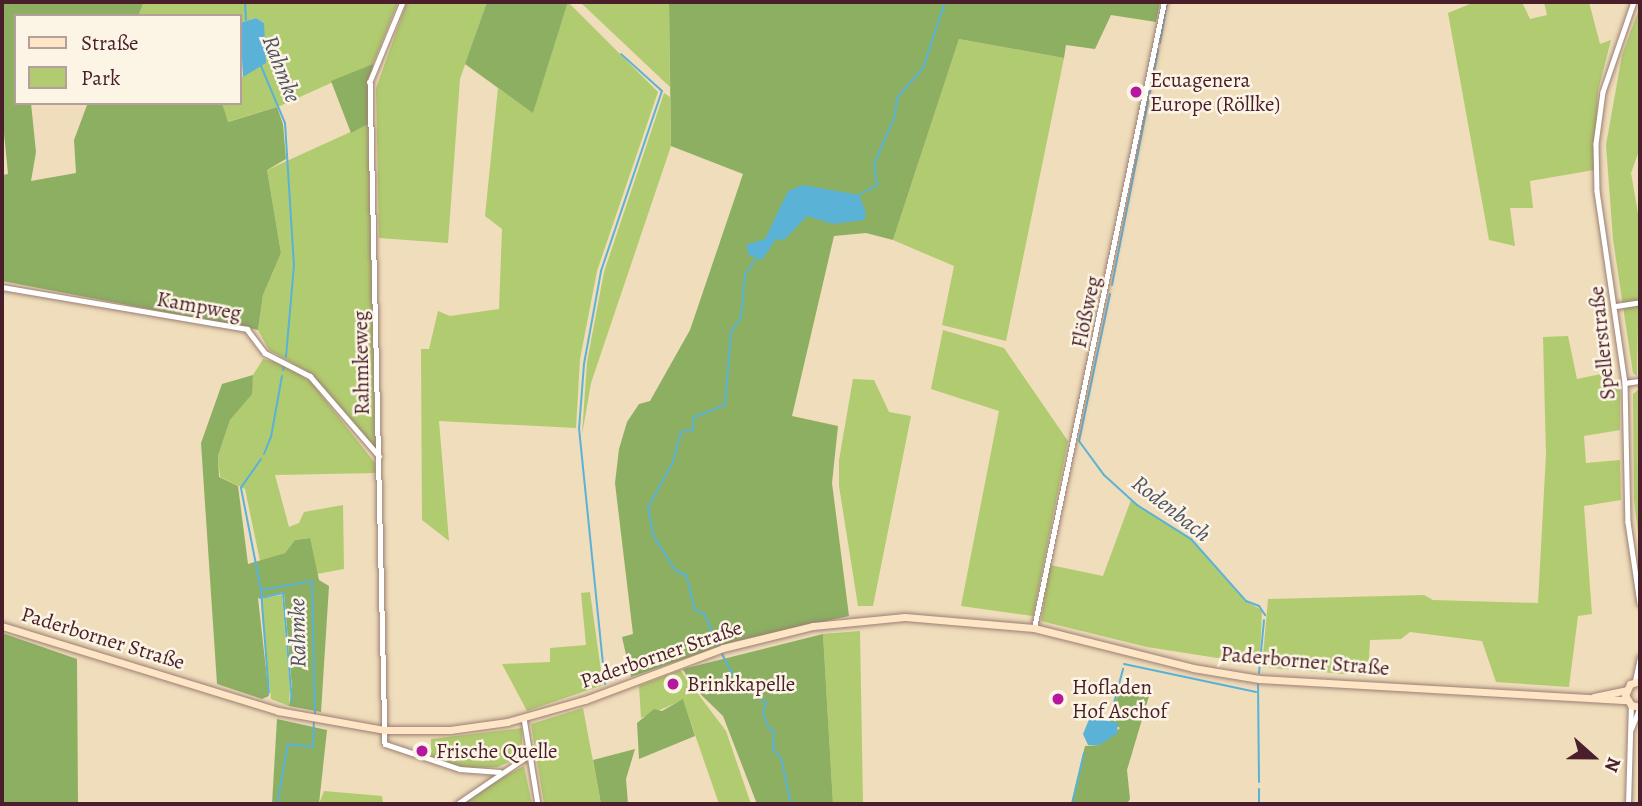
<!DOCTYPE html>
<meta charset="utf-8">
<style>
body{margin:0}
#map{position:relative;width:1642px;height:806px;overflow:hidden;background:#efddbb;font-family:Alegreya,serif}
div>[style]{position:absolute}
.green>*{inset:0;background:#b1cb70}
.forest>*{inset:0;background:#8caf62}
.water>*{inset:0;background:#5ab2d7}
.stream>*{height:2px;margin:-1px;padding:0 1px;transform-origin:1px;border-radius:1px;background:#5ab2d7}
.roads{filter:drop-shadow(0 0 2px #9c7e73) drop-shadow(0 0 2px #9c7e73)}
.street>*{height:4.5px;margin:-2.25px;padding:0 2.25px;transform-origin:2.25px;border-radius:2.25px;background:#fff}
.secondary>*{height:7px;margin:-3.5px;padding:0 3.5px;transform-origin:3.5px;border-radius:3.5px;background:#fee5c5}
.dots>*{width:19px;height:19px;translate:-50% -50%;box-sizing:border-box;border:4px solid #fcf5e5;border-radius:50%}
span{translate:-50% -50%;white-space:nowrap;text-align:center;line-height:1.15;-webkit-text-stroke:5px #fcf5e5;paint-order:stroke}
.poi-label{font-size:21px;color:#4a1f2b}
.left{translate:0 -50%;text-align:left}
.street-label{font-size:21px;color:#4a1f2b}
.water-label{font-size:23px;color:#505267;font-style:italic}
.frame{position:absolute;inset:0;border:4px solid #4a1f2b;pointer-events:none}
.legend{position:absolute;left:14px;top:14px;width:228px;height:91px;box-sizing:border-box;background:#fcf5e5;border:2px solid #b59f9b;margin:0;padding:9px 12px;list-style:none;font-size:21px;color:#4a1f2b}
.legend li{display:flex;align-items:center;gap:14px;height:35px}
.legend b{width:35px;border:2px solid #b59f9b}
.north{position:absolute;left:1558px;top:722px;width:70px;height:70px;-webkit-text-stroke:5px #fcf5e5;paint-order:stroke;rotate:111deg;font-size:19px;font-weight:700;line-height:28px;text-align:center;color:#4a1f2b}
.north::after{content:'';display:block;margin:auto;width:24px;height:32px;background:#4a1f2b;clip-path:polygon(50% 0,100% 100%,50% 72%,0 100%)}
</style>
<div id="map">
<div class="green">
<i style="clip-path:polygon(144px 2px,398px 2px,373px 64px,280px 106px,227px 122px,222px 103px,240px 103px,240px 75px,243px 77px,263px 54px,264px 23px,256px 18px,240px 23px,240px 16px,138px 16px)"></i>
<i style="clip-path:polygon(407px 2px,487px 2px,460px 79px,448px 243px,379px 238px,376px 88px)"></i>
<i style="clip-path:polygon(568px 2px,658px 92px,597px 271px,580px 359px,576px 428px,439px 421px,449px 541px,422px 520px,421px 349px,429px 349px,438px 311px,450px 316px,499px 309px,502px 229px,485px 216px,498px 88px,533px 112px)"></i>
<i style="clip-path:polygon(580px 2px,669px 2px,670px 87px)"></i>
<i style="clip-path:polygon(1475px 2px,1522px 2px,1530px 19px,1547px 15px,1544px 2px,1589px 2px,1600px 44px,1611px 40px,1598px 91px,1594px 170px,1530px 181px,1533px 208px,1510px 208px,1515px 246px,1489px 240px,1448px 13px)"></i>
<i style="clip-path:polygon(1640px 6px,1640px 148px,1631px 173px,1640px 225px,1637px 376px,1633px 373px,1613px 239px,1606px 145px,1622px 55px)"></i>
<i style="clip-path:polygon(959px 39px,1064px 58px,1006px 341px,942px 325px,954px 266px,893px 240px)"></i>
<i style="clip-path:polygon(664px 93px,670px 97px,671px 146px,591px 383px,582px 435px,587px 362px,604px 272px)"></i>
<i style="clip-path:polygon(368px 124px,376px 448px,372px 449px,312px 374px,269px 350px,258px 330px,263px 295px,281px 253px,267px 170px)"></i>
<i style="clip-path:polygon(943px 330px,1004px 348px,1068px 441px,1033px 616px,961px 606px,999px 411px,931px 389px)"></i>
<i style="clip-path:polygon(1568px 336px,1577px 379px,1601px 374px,1604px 385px,1620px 384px,1620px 430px,1584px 436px,1586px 463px,1620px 460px,1621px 500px,1584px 506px,1592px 614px,1578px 616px,1569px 687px,1496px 682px,1482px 641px,1410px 632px,1401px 639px,1370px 640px,1368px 676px,1262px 667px,1268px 599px,1424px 595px,1433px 600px,1538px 603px,1546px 454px,1543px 337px)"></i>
<i style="clip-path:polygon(263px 359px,283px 364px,311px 382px,375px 463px,376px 473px,275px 475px,289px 527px,299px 523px,304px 512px,343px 505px,344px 569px,317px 574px,309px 538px,295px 540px,285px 553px,260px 561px,245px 489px,220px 477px,218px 456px,230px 420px,251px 394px,253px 375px)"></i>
<i style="clip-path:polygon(853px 379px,874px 380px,889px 412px,911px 416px,873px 606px,858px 606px,839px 486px,839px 460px)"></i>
<i style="clip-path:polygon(1640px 388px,1640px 552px,1634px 499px,1633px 394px)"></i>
<i style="clip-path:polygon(1131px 500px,1190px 539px,1245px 601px,1262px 610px,1260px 659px,1256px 664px,1147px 647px,1041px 621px,1050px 565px,1103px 576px)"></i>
<i style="clip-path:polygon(590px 592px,603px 685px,527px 711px,502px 664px,550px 662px,550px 648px,586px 645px,581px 593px)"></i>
<i style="clip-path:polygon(282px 595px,290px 689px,289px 706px,271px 699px,262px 619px,261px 598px)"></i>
<i style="clip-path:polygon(860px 631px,863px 804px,833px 804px,823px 634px)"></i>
<i style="clip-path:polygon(680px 670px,726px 731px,751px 804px,719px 804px,683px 700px,641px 718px,639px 686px)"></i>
<i style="clip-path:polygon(583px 708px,601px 804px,544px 804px,531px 724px)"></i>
<i style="clip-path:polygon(522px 728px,522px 756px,498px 767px,462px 768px,431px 757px,431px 739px)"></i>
<i style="clip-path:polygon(524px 766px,532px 804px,464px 804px,494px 782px)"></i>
<i style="clip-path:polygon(324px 791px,382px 796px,383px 804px,319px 804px)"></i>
</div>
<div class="forest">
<i style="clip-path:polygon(2px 2px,144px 2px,138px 16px,16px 16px,16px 103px,31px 103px,36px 152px,31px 181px,76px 173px,74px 140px,87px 105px,222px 103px,228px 122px,277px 107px,283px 124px,286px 159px,267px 170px,281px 253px,263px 295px,258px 330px,2px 281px,2px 175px,8px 174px,2px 113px)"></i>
<i style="clip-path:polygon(487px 2px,568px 2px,533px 113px,465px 64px)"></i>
<i style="clip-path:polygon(669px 2px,1160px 2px,1156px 22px,1111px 15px,1095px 49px,1066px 45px,1064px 58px,959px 39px,893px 240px,866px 233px,834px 236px,792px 416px,838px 426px,832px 483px,849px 616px,733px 642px,631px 677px,622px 637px,633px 634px,615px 483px,619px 449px,627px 422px,639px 404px,650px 401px,690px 330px,743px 174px,671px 146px)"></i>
<i style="clip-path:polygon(373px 64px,368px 124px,351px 133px,331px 81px)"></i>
<i style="clip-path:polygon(253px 375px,252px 394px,230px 420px,218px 456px,219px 477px,238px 486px,248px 564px,285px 553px,295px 540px,310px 538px,319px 580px,329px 586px,321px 712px,289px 706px,292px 688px,284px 592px,258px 598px,269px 696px,262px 699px,217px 684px,201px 443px,222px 384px)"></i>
<i style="clip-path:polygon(2px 633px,77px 659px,78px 804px,2px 804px)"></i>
<i style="clip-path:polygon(823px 634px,833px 804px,757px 804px,723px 716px,691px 685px,683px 669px)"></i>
<i style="clip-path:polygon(1118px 692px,1149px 696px,1127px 770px,1130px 799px,1127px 804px,1071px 804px,1085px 746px,1099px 745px,1120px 728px,1110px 722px)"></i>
<i style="clip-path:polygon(683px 699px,695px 736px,639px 759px,637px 723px,654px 709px,662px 711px)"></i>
<i style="clip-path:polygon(277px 719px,327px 730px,319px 804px,272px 804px)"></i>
<i style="clip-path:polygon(635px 749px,626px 779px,628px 804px,601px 804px,593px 760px)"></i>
</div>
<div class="water">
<i style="clip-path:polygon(256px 18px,264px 23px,266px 63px,243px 77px,240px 23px)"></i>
<i style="clip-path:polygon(803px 185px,859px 195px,866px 213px,864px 220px,833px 224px,807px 216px,784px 240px,776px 239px,762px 260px,749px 255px,746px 245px,765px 239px,788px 191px)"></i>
<i style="clip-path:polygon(1090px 717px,1118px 723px,1117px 734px,1099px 745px,1088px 745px,1083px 734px)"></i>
</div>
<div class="stream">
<i style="left:245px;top:2px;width:18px;rotate:87deg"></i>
<i style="left:1160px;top:43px;width:42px;rotate:-80.3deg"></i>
<i style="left:261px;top:66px;width:62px;rotate:67.2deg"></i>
<i style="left:285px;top:123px;width:142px;rotate:86.4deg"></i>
<i style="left:294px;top:265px;width:92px;rotate:95deg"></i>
<i style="left:857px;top:196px;width:23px;rotate:-29deg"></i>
<i style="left:877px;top:185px;width:21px;rotate:-98deg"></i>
<i style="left:874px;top:164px;width:52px;rotate:-66.4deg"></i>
<i style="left:895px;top:116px;width:18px;rotate:-84deg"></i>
<i style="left:897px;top:98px;width:40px;rotate:-49deg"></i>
<i style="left:923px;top:68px;width:70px;rotate:-71.6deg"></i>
<i style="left:1112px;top:285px;width:239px;rotate:-78.9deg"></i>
<i style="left:1110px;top:294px;width:150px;rotate:101.9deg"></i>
<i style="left:1079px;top:441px;width:42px;rotate:53.7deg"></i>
<i style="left:1104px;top:475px;width:45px;rotate:42.3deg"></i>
<i style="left:1137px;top:505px;width:64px;rotate:32.2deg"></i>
<i style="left:1191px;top:539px;width:83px;rotate:48.4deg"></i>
<i style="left:1246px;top:601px;width:14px;rotate:21deg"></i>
<i style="left:1259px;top:606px;width:11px;rotate:56deg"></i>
<i style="left:283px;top:370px;width:4px;rotate:-76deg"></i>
<i style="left:264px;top:454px;width:18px;rotate:-68deg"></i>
<i style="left:271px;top:437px;width:62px;rotate:-79.8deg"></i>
<i style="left:261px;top:459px;width:35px;rotate:125deg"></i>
<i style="left:241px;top:488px;width:104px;rotate:78.9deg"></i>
<i style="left:261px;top:590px;width:52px;rotate:-10deg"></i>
<i style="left:312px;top:581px;width:134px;rotate:88.7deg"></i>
<i style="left:261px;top:590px;width:103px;rotate:85.6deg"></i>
<i style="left:260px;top:598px;width:24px;rotate:-12deg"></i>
<i style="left:283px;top:593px;width:109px;rotate:85.3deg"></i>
<i style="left:719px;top:647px;width:36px;rotate:-114deg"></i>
<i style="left:704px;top:614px;width:10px;rotate:-156deg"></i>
<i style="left:695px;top:610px;width:36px;rotate:-104deg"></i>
<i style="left:686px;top:575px;width:12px;rotate:-156deg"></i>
<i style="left:675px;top:570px;width:41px;rotate:-122.2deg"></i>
<i style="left:653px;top:535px;width:28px;rotate:-100deg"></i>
<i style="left:648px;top:507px;width:51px;rotate:-60.9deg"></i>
<i style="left:673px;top:462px;width:31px;rotate:-75deg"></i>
<i style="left:681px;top:432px;width:12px;rotate:-9deg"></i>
<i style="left:693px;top:430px;width:13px;rotate:-86deg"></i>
<i style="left:694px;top:417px;width:33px;rotate:-21deg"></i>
<i style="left:725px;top:405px;width:73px;rotate:-85.3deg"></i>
<i style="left:731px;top:332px;width:18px;rotate:-56deg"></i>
<i style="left:741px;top:317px;width:43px;rotate:-84.7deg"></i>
<i style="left:745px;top:274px;width:22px;rotate:-54deg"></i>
<i style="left:721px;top:652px;width:20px;rotate:63deg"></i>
<i style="left:730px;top:670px;width:49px;rotate:42.5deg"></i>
<i style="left:766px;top:703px;width:11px;rotate:105deg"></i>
<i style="left:763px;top:714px;width:16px;rotate:68deg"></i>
<i style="left:769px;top:729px;width:5px;rotate:11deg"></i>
<i style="left:774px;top:730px;width:19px;rotate:93deg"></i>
<i style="left:773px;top:749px;width:12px;rotate:48deg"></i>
<i style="left:781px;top:758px;width:47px;rotate:77.7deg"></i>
<i style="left:1124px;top:664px;width:135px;rotate:12deg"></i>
<i style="left:1259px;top:673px;width:53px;rotate:-84.6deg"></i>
<i style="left:605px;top:684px;width:256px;rotate:-95.8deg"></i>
<i style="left:579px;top:429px;width:65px;rotate:-85.6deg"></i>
<i style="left:584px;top:364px;width:95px;rotate:-79.6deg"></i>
<i style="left:601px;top:271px;width:190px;rotate:-71.3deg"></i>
<i style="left:662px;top:91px;width:55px;rotate:-137.9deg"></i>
<i style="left:1258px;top:684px;width:98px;rotate:89.4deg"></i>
<i style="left:1110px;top:718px;width:51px;rotate:-75.1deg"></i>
<i style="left:1259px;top:789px;width:15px;rotate:90deg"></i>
<i style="left:277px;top:804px;width:61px;rotate:-79.6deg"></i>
<i style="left:288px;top:744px;width:25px;rotate:7deg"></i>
<i style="left:313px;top:747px;width:27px;rotate:-88deg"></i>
<i style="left:1072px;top:804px;width:52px;rotate:-76.8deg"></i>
</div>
<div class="roads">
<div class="street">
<i style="left:403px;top:2px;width:87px;rotate:112.4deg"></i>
<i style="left:370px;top:82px;width:662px;rotate:88.7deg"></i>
<i style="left:385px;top:744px;width:79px;rotate:18.4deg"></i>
<i style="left:460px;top:769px;width:40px;rotate:4.3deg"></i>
<i style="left:1634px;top:2px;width:95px;rotate:109deg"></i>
<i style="left:1603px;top:92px;width:52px;rotate:97.7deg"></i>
<i style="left:1596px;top:144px;width:47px;rotate:88.8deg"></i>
<i style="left:1597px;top:191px;width:194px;rotate:81.7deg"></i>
<i style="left:1625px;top:383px;width:139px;rotate:88.8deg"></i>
<i style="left:1628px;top:522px;width:82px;rotate:81.6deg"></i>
<i style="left:2px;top:287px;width:249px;rotate:9.7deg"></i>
<i style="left:247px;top:329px;width:30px;rotate:53deg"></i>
<i style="left:265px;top:353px;width:51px;rotate:27.1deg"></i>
<i style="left:310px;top:376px;width:106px;rotate:49.2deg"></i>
<i style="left:1616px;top:306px;width:24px;rotate:-9deg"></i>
<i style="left:1625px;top:383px;width:15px;rotate:-8deg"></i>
<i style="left:1034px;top:628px;width:639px;rotate:-78.27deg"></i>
<i style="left:1635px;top:681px;width:24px;rotate:-78deg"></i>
<i style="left:524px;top:718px;width:87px;rotate:80.8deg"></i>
<i style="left:1631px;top:729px;width:24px;rotate:-68deg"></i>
<i style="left:457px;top:804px;width:87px;rotate:-34.2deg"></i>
<i style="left:1628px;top:804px;width:99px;rotate:-88.3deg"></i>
</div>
<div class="secondary">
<i style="left:2px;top:626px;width:289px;rotate:17.1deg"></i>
<i style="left:278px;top:711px;width:109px;rotate:10.1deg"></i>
<i style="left:385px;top:730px;width:65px"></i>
<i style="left:450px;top:730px;width:58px;rotate:-8deg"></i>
<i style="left:507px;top:722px;width:81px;rotate:-15.8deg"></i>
<i style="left:585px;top:700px;width:147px;rotate:-20.6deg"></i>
<i style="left:723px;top:648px;width:93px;rotate:-13.7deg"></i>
<i style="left:813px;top:626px;width:92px;rotate:-5.6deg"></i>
<i style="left:905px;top:617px;width:129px;rotate:4.9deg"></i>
<i style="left:1034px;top:628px;width:164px;rotate:14.1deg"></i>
<i style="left:1193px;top:668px;width:67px;rotate:9.5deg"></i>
<i style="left:1259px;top:679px;width:369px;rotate:3.3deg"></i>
<i style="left:1640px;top:681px;width:10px;rotate:163deg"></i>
<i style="left:1630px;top:684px;width:12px;rotate:114deg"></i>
<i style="left:1625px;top:695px;width:12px;rotate:59deg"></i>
<i style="left:1631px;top:705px;width:9px;rotate:13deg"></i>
<i style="left:1594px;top:697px;width:33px;rotate:-12deg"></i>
</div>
</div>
<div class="dots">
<i style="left:1136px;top:92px;background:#b5179e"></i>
<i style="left:673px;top:684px;background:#b5179e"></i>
<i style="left:1058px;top:699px;background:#b5179e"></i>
<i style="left:422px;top:751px;background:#b5179e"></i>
</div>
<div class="poi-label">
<span class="left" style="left:1150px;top:92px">Ecuagenera<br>Europe (Röllke)</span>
<span class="left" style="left:687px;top:684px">Brinkkapelle</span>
<span class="left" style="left:1072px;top:699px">Hofladen<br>Hof Aschof</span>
<span class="left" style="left:436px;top:751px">Frische Quelle</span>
</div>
<div class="street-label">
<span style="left:199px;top:306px;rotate:10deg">Kampweg</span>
<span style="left:1086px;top:312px;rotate:-78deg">Flößweg</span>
<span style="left:1602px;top:343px;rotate:-96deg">Spellerstraße</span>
<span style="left:361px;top:363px;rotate:-91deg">Rahmkeweg</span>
<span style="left:103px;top:638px;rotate:17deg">Paderborner Straße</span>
<span style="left:661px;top:654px;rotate:-19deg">Paderborner Straße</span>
<span style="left:1305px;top:661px;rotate:5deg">Paderborner Straße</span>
</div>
<div class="water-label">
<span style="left:281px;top:69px;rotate:69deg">Rahmke</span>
<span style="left:1171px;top:509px;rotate:38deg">Rodenbach</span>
<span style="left:298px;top:633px;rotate:-91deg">Rahmke</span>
</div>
<div class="frame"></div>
<ul class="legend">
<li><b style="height:9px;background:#fee5c5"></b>Straße</li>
<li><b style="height:19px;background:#b1cb70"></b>Park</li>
</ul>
<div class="north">N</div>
</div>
